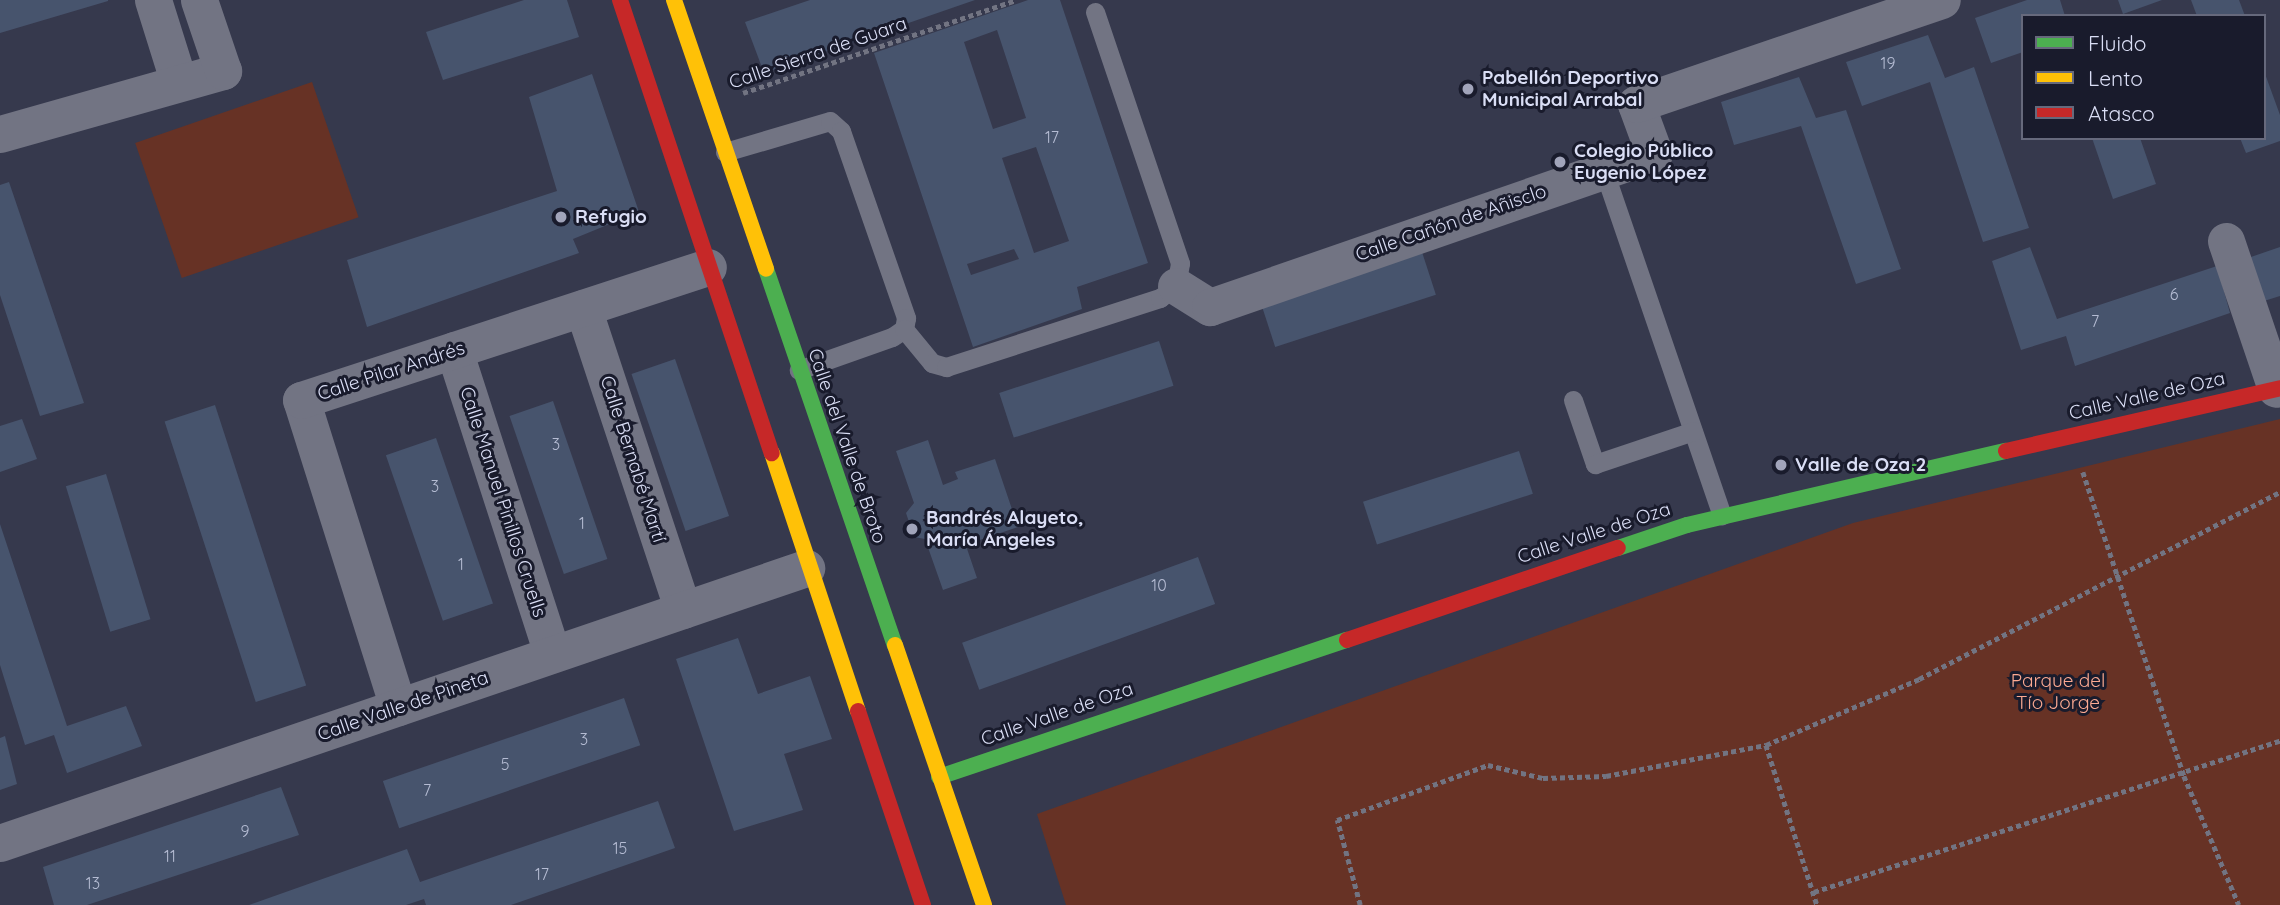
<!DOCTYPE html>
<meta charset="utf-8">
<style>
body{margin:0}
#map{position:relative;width:2280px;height:905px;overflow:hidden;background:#36394d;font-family:Quicksand,sans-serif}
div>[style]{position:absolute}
.green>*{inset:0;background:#673225;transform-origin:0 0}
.building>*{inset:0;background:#47546d;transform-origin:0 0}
.path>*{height:4.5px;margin-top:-2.25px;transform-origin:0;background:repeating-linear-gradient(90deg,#727482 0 5px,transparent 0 8.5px)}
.lane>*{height:19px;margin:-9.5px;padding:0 9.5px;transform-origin:9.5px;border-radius:9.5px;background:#727483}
.street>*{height:37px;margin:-18.5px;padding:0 18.5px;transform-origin:18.5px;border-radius:18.5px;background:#727483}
.fast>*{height:16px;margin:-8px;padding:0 8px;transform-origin:8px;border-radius:8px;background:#4caf50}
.slow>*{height:16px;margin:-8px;padding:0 8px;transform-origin:8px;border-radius:8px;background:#ffc107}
.jam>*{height:16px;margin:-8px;padding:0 8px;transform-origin:8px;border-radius:8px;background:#c62828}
.dots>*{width:19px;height:19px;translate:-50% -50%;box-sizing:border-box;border:4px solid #191b2c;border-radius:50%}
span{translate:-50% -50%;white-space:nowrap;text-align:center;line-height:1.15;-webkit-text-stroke:6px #191b2c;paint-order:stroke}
.number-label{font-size:16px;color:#b5bcd3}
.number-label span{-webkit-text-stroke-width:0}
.street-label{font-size:19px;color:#dadef5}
.poi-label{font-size:19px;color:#dadef5;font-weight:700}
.left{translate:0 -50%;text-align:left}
.park-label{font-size:19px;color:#fdaa92}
.legend{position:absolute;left:2021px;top:14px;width:245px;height:126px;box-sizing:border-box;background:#191b2c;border:2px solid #66697c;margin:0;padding:9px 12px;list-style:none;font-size:21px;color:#dadef5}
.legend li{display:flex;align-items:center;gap:14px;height:35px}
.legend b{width:35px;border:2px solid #66697c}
</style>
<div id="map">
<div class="green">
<i style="left:312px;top:82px;width:143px;height:187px;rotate:71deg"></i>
<i style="clip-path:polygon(2280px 419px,2280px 905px,1066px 905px,1037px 814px,1853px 523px)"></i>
</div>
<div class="building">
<i style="clip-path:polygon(0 0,108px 0,108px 1px,0 33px)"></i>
<i style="clip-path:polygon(524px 0,567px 0,579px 37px,443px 80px,426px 32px)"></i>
<i style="clip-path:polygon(810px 0,975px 0,764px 73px,745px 22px)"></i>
<i style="clip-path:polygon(evenodd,1028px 0,1060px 0,1148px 263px,1077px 287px,1082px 309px,973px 347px,874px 53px,1028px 0,997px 30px,1026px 118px,993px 129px,964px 42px,997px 30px,1028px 0,1036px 147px,1069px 241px,1034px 253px,1002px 158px,1036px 147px,1028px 0,1014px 249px,1019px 259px,971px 275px,967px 264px,1014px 249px)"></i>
<i style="clip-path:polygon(2027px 0,2060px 0,2065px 16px,2023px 16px,2023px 52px,1991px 63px,1975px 18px)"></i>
<i style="clip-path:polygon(2118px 0,2162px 0,2123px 14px)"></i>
<i style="clip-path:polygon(2191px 0,2239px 0,2245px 16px,2197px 16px)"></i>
<i style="clip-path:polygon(1928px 35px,1945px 78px,1974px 67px,2029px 228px,1983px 242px,1930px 82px,1862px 106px,1846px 62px)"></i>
<i style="clip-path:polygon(2264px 71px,2280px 115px,2280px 141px,2246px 153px,2240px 138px,2264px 138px)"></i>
<i style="clip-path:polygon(592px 74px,639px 212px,573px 239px,579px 253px,367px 327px,347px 260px,557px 191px,529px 97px)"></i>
<i style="clip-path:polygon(1799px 77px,1816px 118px,1846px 110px,1901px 269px,1856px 284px,1801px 126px,1734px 145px,1721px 102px)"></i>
<i style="clip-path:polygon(2092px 138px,2140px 138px,2156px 184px,2113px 199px)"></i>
<i style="clip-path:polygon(9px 182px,84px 403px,40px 416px,0 295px,0 185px)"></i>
<i style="clip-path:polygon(2030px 247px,2057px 319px,2217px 266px,2230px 313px,2075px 366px,2066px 336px,2021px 350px,1992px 261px)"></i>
<i style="clip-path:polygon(2280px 247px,2280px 296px,2264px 301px,2248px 258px)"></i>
<i style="left:1422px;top:252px;width:45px;height:169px;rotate:72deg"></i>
<i style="left:1159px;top:341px;width:47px;height:168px;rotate:72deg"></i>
<i style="left:675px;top:359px;width:166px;height:46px;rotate:71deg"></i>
<i style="left:553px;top:401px;width:167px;height:46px;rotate:71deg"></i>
<i style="left:215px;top:405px;width:295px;height:53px;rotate:72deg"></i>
<i style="clip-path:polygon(22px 419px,37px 459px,0 472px,0 426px)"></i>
<i style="left:436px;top:438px;width:175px;height:53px;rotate:71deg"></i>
<i style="clip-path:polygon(928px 440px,943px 485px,958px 479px,955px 472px,995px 459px,1018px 527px,974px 542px,972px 534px,963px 537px,977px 578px,943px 590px,925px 539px,914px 537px,906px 513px,914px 503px,896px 451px)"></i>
<i style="left:1519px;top:451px;width:45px;height:164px;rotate:72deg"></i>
<i style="left:106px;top:474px;width:152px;height:42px;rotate:73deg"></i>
<i style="clip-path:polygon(0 524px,67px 726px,126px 706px,142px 746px,67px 773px,54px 735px,25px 745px,0 665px)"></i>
<i style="left:1198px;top:557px;width:50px;height:251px;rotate:70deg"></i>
<i style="clip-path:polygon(738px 638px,758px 694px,810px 676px,832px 739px,784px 754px,803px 810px,734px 831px,676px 659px)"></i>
<i style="left:624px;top:698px;width:50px;height:255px;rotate:71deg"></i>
<i style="clip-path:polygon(5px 736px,17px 784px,0 790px,0 738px)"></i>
<i style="clip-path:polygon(281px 787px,299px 835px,87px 905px,54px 905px,43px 867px)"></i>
<i style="clip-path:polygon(658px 801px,675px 848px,511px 905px,426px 905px,424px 899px,406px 905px,249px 905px,407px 849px,420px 882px)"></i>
</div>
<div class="path">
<i style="left:743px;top:93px;width:288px;rotate:-18.8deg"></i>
<i style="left:2083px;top:472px;width:320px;rotate:71.6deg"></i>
<i style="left:2184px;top:776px;width:140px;rotate:66.9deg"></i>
<i style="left:1766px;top:745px;width:168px;rotate:72.3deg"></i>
<i style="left:1814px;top:892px;width:490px;rotate:-18deg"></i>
<i style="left:1360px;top:905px;width:88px;rotate:-105.1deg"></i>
<i style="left:1337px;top:820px;width:161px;rotate:-20deg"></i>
<i style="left:1488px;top:765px;width:57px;rotate:13.3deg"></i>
<i style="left:1543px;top:778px;width:63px;rotate:-1.8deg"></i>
<i style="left:1606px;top:776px;width:163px;rotate:-11deg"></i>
<i style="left:1766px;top:745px;width:167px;rotate:-23.3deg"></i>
<i style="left:1919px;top:679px;width:407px;rotate:-27.4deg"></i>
</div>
<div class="lane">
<i style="left:725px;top:152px;width:109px;rotate:-16.4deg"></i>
<i style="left:830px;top:121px;width:15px;rotate:42deg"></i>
<i style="left:841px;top:131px;width:198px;rotate:70.8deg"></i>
<i style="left:906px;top:318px;width:11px;rotate:100deg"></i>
<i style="left:904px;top:329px;width:14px;rotate:146deg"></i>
<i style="left:892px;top:337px;width:99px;rotate:160.5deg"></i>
<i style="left:1604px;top:171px;width:364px;rotate:71.1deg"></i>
<i style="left:904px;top:329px;width:44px;rotate:50.5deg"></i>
<i style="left:932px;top:363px;width:15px;rotate:16deg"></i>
<i style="left:946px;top:367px;width:225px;rotate:-17.9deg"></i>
<i style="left:1160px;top:298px;width:20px;rotate:-37deg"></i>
<i style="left:1176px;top:286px;width:23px;rotate:-80deg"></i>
<i style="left:1180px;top:263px;width:265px;rotate:-108.7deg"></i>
<i style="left:1573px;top:400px;width:68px;rotate:71deg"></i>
<i style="left:1595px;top:464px;width:103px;rotate:-18.6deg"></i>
</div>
<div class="street">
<i style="left:153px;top:0;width:84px;rotate:72.6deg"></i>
<i style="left:0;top:134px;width:232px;rotate:-15.8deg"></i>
<i style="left:223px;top:71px;width:75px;rotate:-108.7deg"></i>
<i style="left:2226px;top:241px;width:156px;rotate:71.3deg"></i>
<i style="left:1176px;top:286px;width:40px;rotate:32deg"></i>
<i style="left:1210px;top:307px;width:470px;rotate:-19.1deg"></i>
<i style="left:1654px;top:153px;width:52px;rotate:-110.2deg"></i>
<i style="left:1636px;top:104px;width:323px;rotate:-18.8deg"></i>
<i style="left:583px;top:308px;width:318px;rotate:71.7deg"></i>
<i style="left:454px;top:350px;width:319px;rotate:72.1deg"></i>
<i style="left:398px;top:707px;width:322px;rotate:-107.5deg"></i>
<i style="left:301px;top:400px;width:428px;rotate:-18.1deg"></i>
<i style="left:0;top:843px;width:852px;rotate:-18.84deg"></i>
</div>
<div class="fast">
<i style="left:766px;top:269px;width:398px;rotate:71.1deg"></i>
<i style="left:1618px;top:548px;width:73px;rotate:-18.4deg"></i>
<i style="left:1687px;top:525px;width:327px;rotate:-13.1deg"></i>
<i style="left:939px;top:777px;width:430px;rotate:-18.6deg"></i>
</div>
<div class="slow">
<i style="left:674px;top:0;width:284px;rotate:71.1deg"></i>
<i style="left:772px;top:453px;width:272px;rotate:71.6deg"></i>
<i style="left:895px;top:645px;width:275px;rotate:71.1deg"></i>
</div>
<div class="jam">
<i style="left:620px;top:0;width:478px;rotate:71.5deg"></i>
<i style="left:2006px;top:451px;width:281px;rotate:-12.9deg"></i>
<i style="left:1347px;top:640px;width:286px;rotate:-18.8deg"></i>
<i style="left:858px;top:711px;width:205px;rotate:71.5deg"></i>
</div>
<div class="dots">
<i style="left:1468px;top:89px;background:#a1a4ba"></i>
<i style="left:1560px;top:162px;background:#a1a4ba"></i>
<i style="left:561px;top:217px;background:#a1a4ba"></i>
<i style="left:1781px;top:465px;background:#a1a4ba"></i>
<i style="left:912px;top:529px;background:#a1a4ba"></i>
</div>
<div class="number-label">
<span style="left:1888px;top:63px">19</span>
<span style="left:1052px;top:137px">17</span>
<span style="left:2174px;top:294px">6</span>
<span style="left:2095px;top:321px">7</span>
<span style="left:556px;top:444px">3</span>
<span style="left:435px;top:486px">3</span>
<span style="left:582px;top:523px">1</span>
<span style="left:461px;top:564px">1</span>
<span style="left:1159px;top:585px">10</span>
<span style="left:584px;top:739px">3</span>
<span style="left:505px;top:764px">5</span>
<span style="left:427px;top:790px">7</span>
<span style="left:245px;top:831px">9</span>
<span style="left:620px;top:848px">15</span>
<span style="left:170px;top:856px">11</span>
<span style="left:542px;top:874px">17</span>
<span style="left:93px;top:883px">13</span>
</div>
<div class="street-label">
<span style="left:818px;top:53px;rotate:-19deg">Calle Sierra de Guara</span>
<span style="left:1451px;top:223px;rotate:-19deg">Calle Cañón de Añisclo</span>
<span style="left:391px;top:371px;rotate:-18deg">Calle Pilar Andrés</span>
<span style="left:2147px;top:396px;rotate:-13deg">Calle Valle de Oza</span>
<span style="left:847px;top:446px;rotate:71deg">Calle del Valle de Broto</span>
<span style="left:633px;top:459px;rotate:72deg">Calle Bernabé Martí</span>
<span style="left:503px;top:502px;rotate:72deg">Calle Manuel Pinillos Cruells</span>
<span style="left:1594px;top:533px;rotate:-18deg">Calle Valle de Oza</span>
<span style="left:403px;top:706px;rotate:-19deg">Calle Valle de Pineta</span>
<span style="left:1057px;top:714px;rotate:-19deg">Calle Valle de Oza</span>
</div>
<div class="poi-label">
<span class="left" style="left:1482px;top:89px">Pabellón Deportivo<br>Municipal Arrabal</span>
<span class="left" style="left:1574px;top:162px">Colegio Público<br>Eugenio López</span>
<span class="left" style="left:575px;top:217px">Refugio</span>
<span class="left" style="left:1795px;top:465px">Valle de Oza 2</span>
<span class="left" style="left:926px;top:529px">Bandrés Alayeto,<br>María Ángeles</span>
</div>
<div class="park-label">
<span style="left:2058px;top:692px">Parque del<br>Tío Jorge</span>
</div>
<ul class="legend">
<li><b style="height:9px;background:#4caf50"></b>Fluido</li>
<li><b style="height:9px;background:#ffc107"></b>Lento</li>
<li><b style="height:9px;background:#c62828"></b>Atasco</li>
</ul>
</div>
